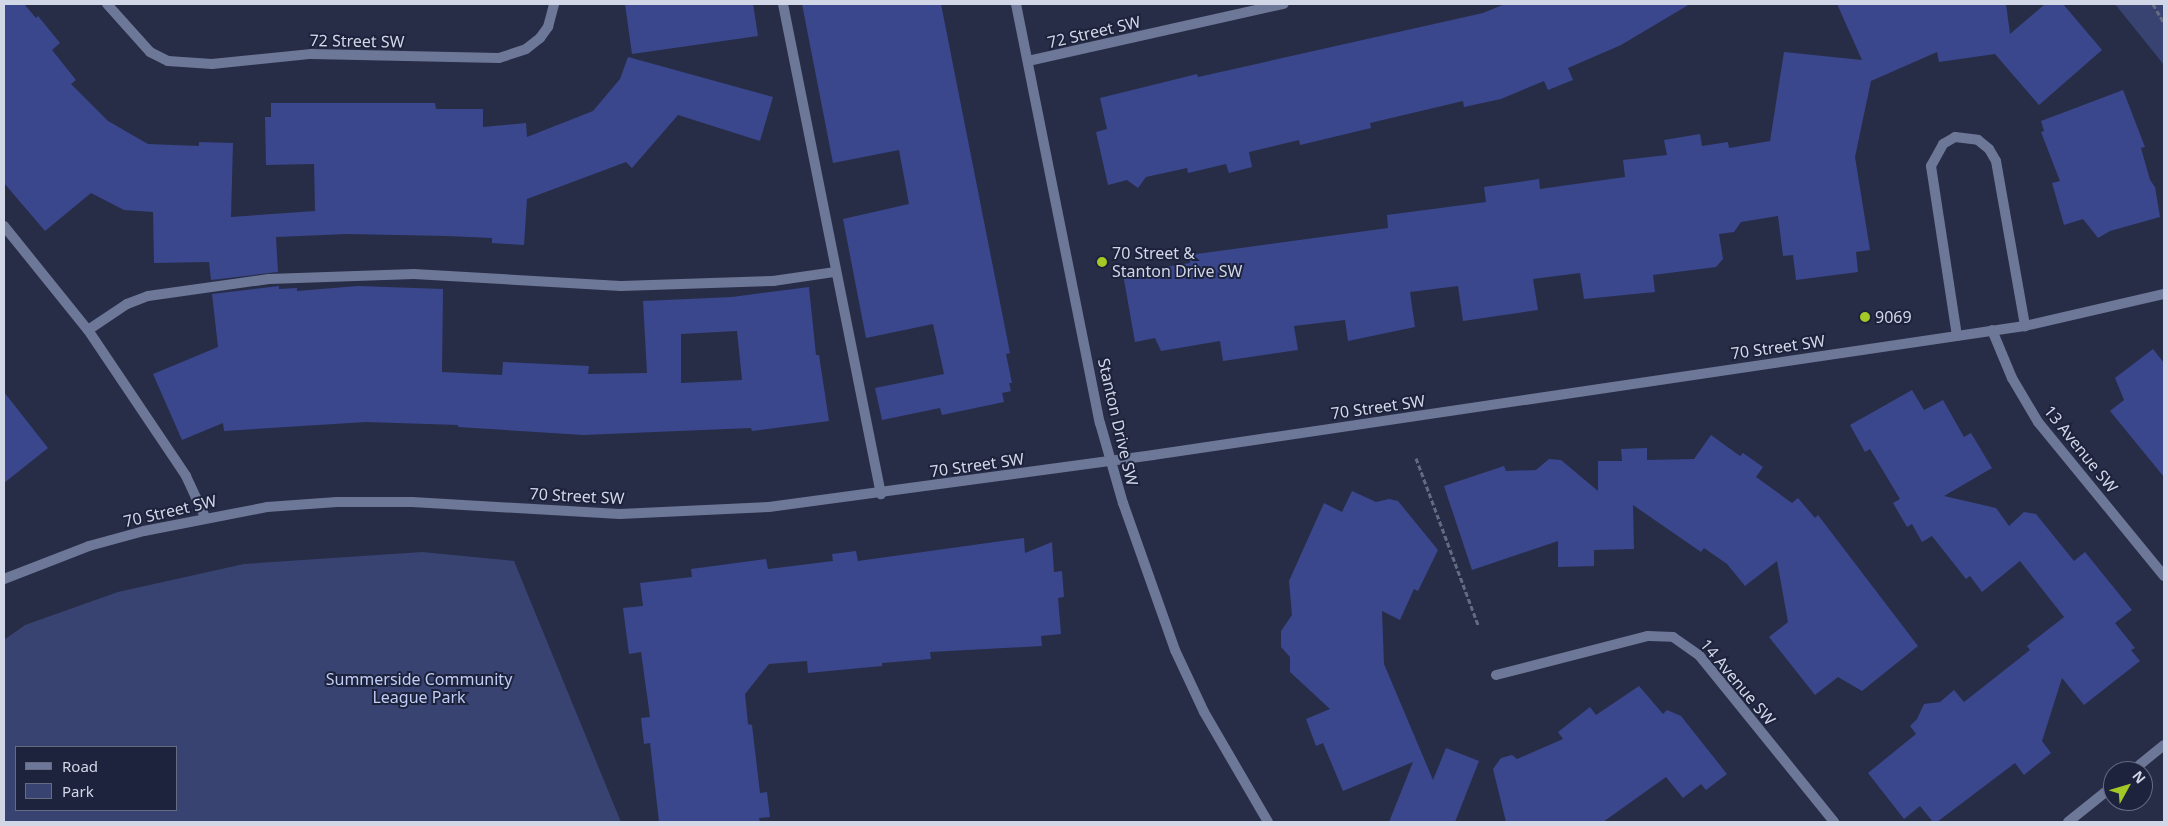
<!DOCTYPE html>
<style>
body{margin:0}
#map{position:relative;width:2168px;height:826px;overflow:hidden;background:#272d47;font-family:"Noto Sans",sans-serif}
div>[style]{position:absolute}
.green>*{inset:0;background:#384372}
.building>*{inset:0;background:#3a478c}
.path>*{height:3px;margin-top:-1.5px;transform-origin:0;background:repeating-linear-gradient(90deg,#646a80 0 5px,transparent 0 7.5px)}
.service>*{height:10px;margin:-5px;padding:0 5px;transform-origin:5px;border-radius:5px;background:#6d7797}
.minor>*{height:10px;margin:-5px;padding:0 5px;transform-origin:5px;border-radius:5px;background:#6d7797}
.tertiary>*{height:10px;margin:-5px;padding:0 5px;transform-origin:5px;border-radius:5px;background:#6d7797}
.dots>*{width:14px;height:14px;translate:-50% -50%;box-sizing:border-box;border:2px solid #1d233c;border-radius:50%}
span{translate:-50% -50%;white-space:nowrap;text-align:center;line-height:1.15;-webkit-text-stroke:4px #1d233c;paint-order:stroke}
.street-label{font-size:16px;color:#d2d7e8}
.poi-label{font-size:16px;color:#d2d7e8}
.left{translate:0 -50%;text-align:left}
.park-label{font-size:16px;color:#c1cdf6}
.frame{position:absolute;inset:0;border:5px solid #d2d7e8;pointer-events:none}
.legend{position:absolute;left:15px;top:746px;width:162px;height:65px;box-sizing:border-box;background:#1d233c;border:1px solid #656b81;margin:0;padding:6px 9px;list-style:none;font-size:15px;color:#d2d7e8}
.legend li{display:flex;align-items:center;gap:10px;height:25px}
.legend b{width:25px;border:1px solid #656b81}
.north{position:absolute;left:2103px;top:761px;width:50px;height:50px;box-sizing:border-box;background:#1d233c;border:1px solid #656b81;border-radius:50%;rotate:51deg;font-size:14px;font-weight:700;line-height:20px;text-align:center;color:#d2d7e8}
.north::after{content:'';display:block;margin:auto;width:18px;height:22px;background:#a4c825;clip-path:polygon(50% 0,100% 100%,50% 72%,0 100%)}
</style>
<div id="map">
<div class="green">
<i style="clip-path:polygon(2115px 4px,2164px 4px,2164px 65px)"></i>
<i style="clip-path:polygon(evenodd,422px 552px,514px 561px,621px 822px,4px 822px,4px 640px,25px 625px,118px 592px,244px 564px,422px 552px,16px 747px,176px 747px,176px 810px,16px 810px,16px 747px)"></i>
</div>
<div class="building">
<i style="clip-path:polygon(4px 4px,24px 4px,36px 18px,38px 16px,60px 43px,52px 50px,76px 80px,71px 84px,108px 121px,148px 144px,199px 146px,199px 142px,233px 143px,231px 217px,315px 211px,314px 164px,266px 165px,265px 117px,271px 117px,271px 103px,435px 103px,436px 109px,483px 109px,483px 127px,526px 123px,527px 137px,593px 111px,620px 79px,628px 57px,773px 97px,760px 141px,678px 115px,632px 168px,626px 162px,527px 199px,524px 245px,492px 243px,492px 238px,447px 236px,347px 234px,276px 237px,278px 272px,211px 280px,209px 262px,154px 263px,153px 212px,124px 210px,91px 193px,45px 231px,4px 183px)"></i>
<i style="clip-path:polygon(625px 4px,753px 4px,758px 36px,632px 54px)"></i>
<i style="clip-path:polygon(802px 4px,941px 4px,1010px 353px,1006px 354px,1012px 383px,1009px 383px,1011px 391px,1002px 393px,1004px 402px,942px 415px,940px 408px,882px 420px,875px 388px,944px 374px,933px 324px,866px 338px,843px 219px,909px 204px,899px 150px,833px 163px)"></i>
<i style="clip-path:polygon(1505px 4px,1690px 4px,1621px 45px,1568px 68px,1573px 80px,1548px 90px,1544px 81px,1501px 99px,1464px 107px,1463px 101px,1370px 123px,1371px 128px,1300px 145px,1299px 140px,1249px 152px,1252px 167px,1229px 173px,1226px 164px,1188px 173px,1187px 168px,1146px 177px,1138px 188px,1127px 180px,1108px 185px,1096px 132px,1107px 129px,1100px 98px,1197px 74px,1198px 77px,1483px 13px)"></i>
<i style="clip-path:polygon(1837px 4px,2006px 4px,2010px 34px,2045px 4px,2063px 4px,2102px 50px,2039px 105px,1995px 54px,1939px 62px,1937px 52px,1871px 81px,1855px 157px,1870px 250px,1856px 252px,1858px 272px,1796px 280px,1793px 255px,1783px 256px,1778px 216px,1741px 222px,1734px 232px,1719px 234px,1723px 259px,1716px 267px,1653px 275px,1655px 292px,1584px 299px,1580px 273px,1533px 279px,1538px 310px,1463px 321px,1458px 286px,1410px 292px,1415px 327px,1348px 341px,1345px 320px,1294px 326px,1298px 350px,1223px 361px,1220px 341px,1161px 351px,1155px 338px,1135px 342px,1123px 274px,1190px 263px,1189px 255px,1388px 228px,1387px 215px,1486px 202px,1484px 187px,1539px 179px,1540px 189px,1625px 177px,1623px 160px,1667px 155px,1664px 140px,1700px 134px,1702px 146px,1728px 142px,1729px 148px,1770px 141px,1784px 52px,1862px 60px)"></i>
<i style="clip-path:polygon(2123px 90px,2145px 147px,2141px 148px,2150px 180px,2155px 187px,2160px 217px,2110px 231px,2098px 238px,2083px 219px,2064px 225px,2052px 183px,2060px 181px,2041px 132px,2044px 131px,2041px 121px)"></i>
<i style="clip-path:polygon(evenodd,279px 286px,279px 289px,297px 288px,297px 291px,358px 286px,443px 289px,442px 372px,502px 375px,503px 362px,589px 366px,588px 374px,647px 373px,643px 301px,732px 297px,809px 287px,816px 355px,819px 355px,829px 421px,752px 431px,751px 428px,583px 435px,458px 427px,458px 425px,366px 422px,224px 431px,223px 423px,182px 440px,153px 374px,218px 347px,212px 294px,279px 286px,737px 331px,742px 380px,681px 383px,681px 334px,737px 331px)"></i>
<i style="clip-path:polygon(2153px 349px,2164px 363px,2164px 477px,2110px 411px,2124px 400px,2115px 378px)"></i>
<i style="clip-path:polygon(1912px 390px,1924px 410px,1943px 400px,1964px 437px,1971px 433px,1992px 468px,1944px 496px,1996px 508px,2009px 526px,2024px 512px,2036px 514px,2074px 561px,2085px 552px,2132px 610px,2115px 623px,2135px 648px,2131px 650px,2140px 661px,2084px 705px,2062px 678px,2042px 741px,2051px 753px,2024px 775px,2015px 763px,1937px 822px,1933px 822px,1920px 806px,1904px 819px,1868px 773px,1916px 734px,1910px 726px,1917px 719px,1924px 704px,1940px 702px,1954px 690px,1964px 702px,2030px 650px,2027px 646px,2064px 617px,2020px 561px,1982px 592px,1970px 576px,1966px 579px,1932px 536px,1922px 542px,1912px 524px,1907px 527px,1893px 503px,1900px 499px,1870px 449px,1865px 452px,1850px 425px)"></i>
<i style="clip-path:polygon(4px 392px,48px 448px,4px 483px)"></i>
<i style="clip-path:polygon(1711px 435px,1740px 456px,1743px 453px,1763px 467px,1756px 477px,1792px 503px,1798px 498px,1815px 518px,1818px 515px,1918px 646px,1862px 691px,1838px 677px,1815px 695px,1769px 637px,1788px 622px,1777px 561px,1745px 586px,1727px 564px,1704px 548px,1701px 552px,1633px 505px,1634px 549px,1594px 550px,1594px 566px,1558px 567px,1558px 541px,1472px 570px,1444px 486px,1504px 466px,1506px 471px,1536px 470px,1549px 459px,1561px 460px,1598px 491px,1598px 461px,1622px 461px,1621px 449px,1647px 448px,1647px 460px,1694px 459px)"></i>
<i style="clip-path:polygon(1352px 491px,1376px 502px,1389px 499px,1398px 501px,1438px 550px,1418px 591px,1414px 589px,1400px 620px,1382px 611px,1384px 664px,1433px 780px,1446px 748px,1479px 761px,1455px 822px,1389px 822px,1413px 762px,1343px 791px,1323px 743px,1316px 746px,1306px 719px,1330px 709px,1290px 672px,1290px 657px,1281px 647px,1281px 631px,1292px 615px,1289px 581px,1324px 503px,1342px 512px)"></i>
<i style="clip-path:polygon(1024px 538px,1025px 553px,1052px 542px,1054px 572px,1062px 571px,1064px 597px,1058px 598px,1061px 634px,1041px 636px,1042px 646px,930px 652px,931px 659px,882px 663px,882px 666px,808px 673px,807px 661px,769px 664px,745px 694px,748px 724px,752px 725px,760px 793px,767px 792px,770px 817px,759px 818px,760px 822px,659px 822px,650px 743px,644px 744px,641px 718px,650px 717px,641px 652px,629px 654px,623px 608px,643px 606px,640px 583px,692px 577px,691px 569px,766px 559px,768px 569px,833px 561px,832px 554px,856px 551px,858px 561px)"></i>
<i style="clip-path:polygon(1639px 686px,1663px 714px,1667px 710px,1681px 716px,1727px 774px,1706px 790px,1701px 784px,1683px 798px,1666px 777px,1603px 822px,1506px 822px,1493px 769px,1501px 758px,1512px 755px,1517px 759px,1563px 739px,1558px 732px,1590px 707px,1596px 715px)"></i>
</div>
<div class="path">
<i style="left:2153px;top:4px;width:22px;rotate:60deg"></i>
<i style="left:1416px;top:458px;width:178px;rotate:69.6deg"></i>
</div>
<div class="service">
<i style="left:783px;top:4px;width:500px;rotate:78.7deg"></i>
<i style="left:4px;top:226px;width:134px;rotate:51.1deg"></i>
<i style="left:88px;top:330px;width:176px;rotate:56.1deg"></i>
<i style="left:186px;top:476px;width:45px;rotate:65.1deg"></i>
<i style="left:88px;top:330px;width:47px;rotate:-33.7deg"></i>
<i style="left:127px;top:304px;width:22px;rotate:-21deg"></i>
<i style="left:148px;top:296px;width:122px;rotate:-8deg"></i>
<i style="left:269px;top:279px;width:145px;rotate:-2deg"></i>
<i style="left:414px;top:274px;width:207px;rotate:3.3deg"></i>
<i style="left:621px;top:286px;width:152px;rotate:-1.9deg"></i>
<i style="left:773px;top:281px;width:63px;rotate:-8.3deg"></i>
</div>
<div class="minor">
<i style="left:107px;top:4px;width:64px;rotate:48.1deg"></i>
<i style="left:150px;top:52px;width:20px;rotate:27deg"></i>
<i style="left:168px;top:61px;width:44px;rotate:3.9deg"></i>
<i style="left:212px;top:64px;width:100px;rotate:-5.8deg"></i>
<i style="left:311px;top:54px;width:188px;rotate:1.2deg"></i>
<i style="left:499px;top:58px;width:28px;rotate:-18deg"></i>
<i style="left:526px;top:49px;width:18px;rotate:-38deg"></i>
<i style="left:540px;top:38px;width:14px;rotate:-54deg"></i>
<i style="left:548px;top:27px;width:24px;rotate:-75deg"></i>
<i style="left:1028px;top:61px;width:262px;rotate:-12.6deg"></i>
<i style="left:1992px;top:330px;width:52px;rotate:67.4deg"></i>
<i style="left:2012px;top:378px;width:51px;rotate:59.4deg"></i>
<i style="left:2038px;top:422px;width:199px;rotate:50.7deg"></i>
<i style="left:1957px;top:336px;width:172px;rotate:-98.7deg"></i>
<i style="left:1931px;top:166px;width:25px;rotate:-61deg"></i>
<i style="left:1943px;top:144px;width:14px;rotate:-30deg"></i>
<i style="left:1955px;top:137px;width:23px;rotate:7deg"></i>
<i style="left:1978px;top:140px;width:14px;rotate:39deg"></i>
<i style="left:1989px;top:149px;width:14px;rotate:60deg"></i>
<i style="left:1996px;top:161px;width:168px;rotate:80deg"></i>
<i style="left:1496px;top:675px;width:157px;rotate:-14.4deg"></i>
<i style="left:1648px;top:636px;width:25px;rotate:2deg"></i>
<i style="left:1673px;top:637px;width:32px;rotate:35deg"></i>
<i style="left:1699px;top:655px;width:215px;rotate:51deg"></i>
<i style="left:2132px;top:771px;width:41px;rotate:-39.1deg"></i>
<i style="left:2068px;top:822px;width:58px;rotate:-38.7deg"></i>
</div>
<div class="tertiary">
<i style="left:1016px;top:4px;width:427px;rotate:78.7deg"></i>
<i style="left:1100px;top:423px;width:83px;rotate:74deg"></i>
<i style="left:1123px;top:503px;width:156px;rotate:70.5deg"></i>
<i style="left:1175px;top:650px;width:68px;rotate:64.9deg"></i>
<i style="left:1204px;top:712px;width:127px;rotate:59.8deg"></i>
<i style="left:4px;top:579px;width:91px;rotate:-21.2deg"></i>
<i style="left:89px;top:546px;width:57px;rotate:-15.3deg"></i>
<i style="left:144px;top:531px;width:125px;rotate:-11deg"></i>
<i style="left:267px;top:507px;width:70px;rotate:-4.1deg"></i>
<i style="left:337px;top:502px;width:75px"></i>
<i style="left:412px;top:502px;width:208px;rotate:3.3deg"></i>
<i style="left:620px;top:514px;width:149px;rotate:-2.7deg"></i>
<i style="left:769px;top:507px;width:388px;rotate:-7.7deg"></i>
<i style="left:1153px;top:455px;width:881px;rotate:-8.42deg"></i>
<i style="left:2025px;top:326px;width:143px;rotate:-13deg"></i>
</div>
<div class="dots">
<i style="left:1102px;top:262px;background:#a4c825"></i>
<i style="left:1865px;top:317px;background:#a4c825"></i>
</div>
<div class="street-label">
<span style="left:1094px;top:32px;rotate:-13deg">72 Street SW</span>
<span style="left:357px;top:41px;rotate:1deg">72 Street SW</span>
<span style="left:1778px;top:347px;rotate:-8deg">70 Street SW</span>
<span style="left:1378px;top:407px;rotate:-8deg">70 Street SW</span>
<span style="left:1118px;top:422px;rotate:77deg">Stanton Drive SW</span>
<span style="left:2081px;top:449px;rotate:51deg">13 Avenue SW</span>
<span style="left:977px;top:465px;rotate:-8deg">70 Street SW</span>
<span style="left:577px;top:496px;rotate:3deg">70 Street SW</span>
<span style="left:170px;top:511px;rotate:-13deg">70 Street SW</span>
<span style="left:1738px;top:682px;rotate:50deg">14 Avenue SW</span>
</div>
<div class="poi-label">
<span class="left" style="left:1112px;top:262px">70 Street &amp;<br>Stanton Drive SW</span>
<span class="left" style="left:1875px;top:317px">9069</span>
</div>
<div class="park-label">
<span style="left:419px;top:688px">Summerside Community<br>League Park</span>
</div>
<div class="frame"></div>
<ul class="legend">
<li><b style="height:6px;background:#6d7797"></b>Road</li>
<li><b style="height:14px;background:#384372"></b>Park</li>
</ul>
<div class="north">N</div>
</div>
